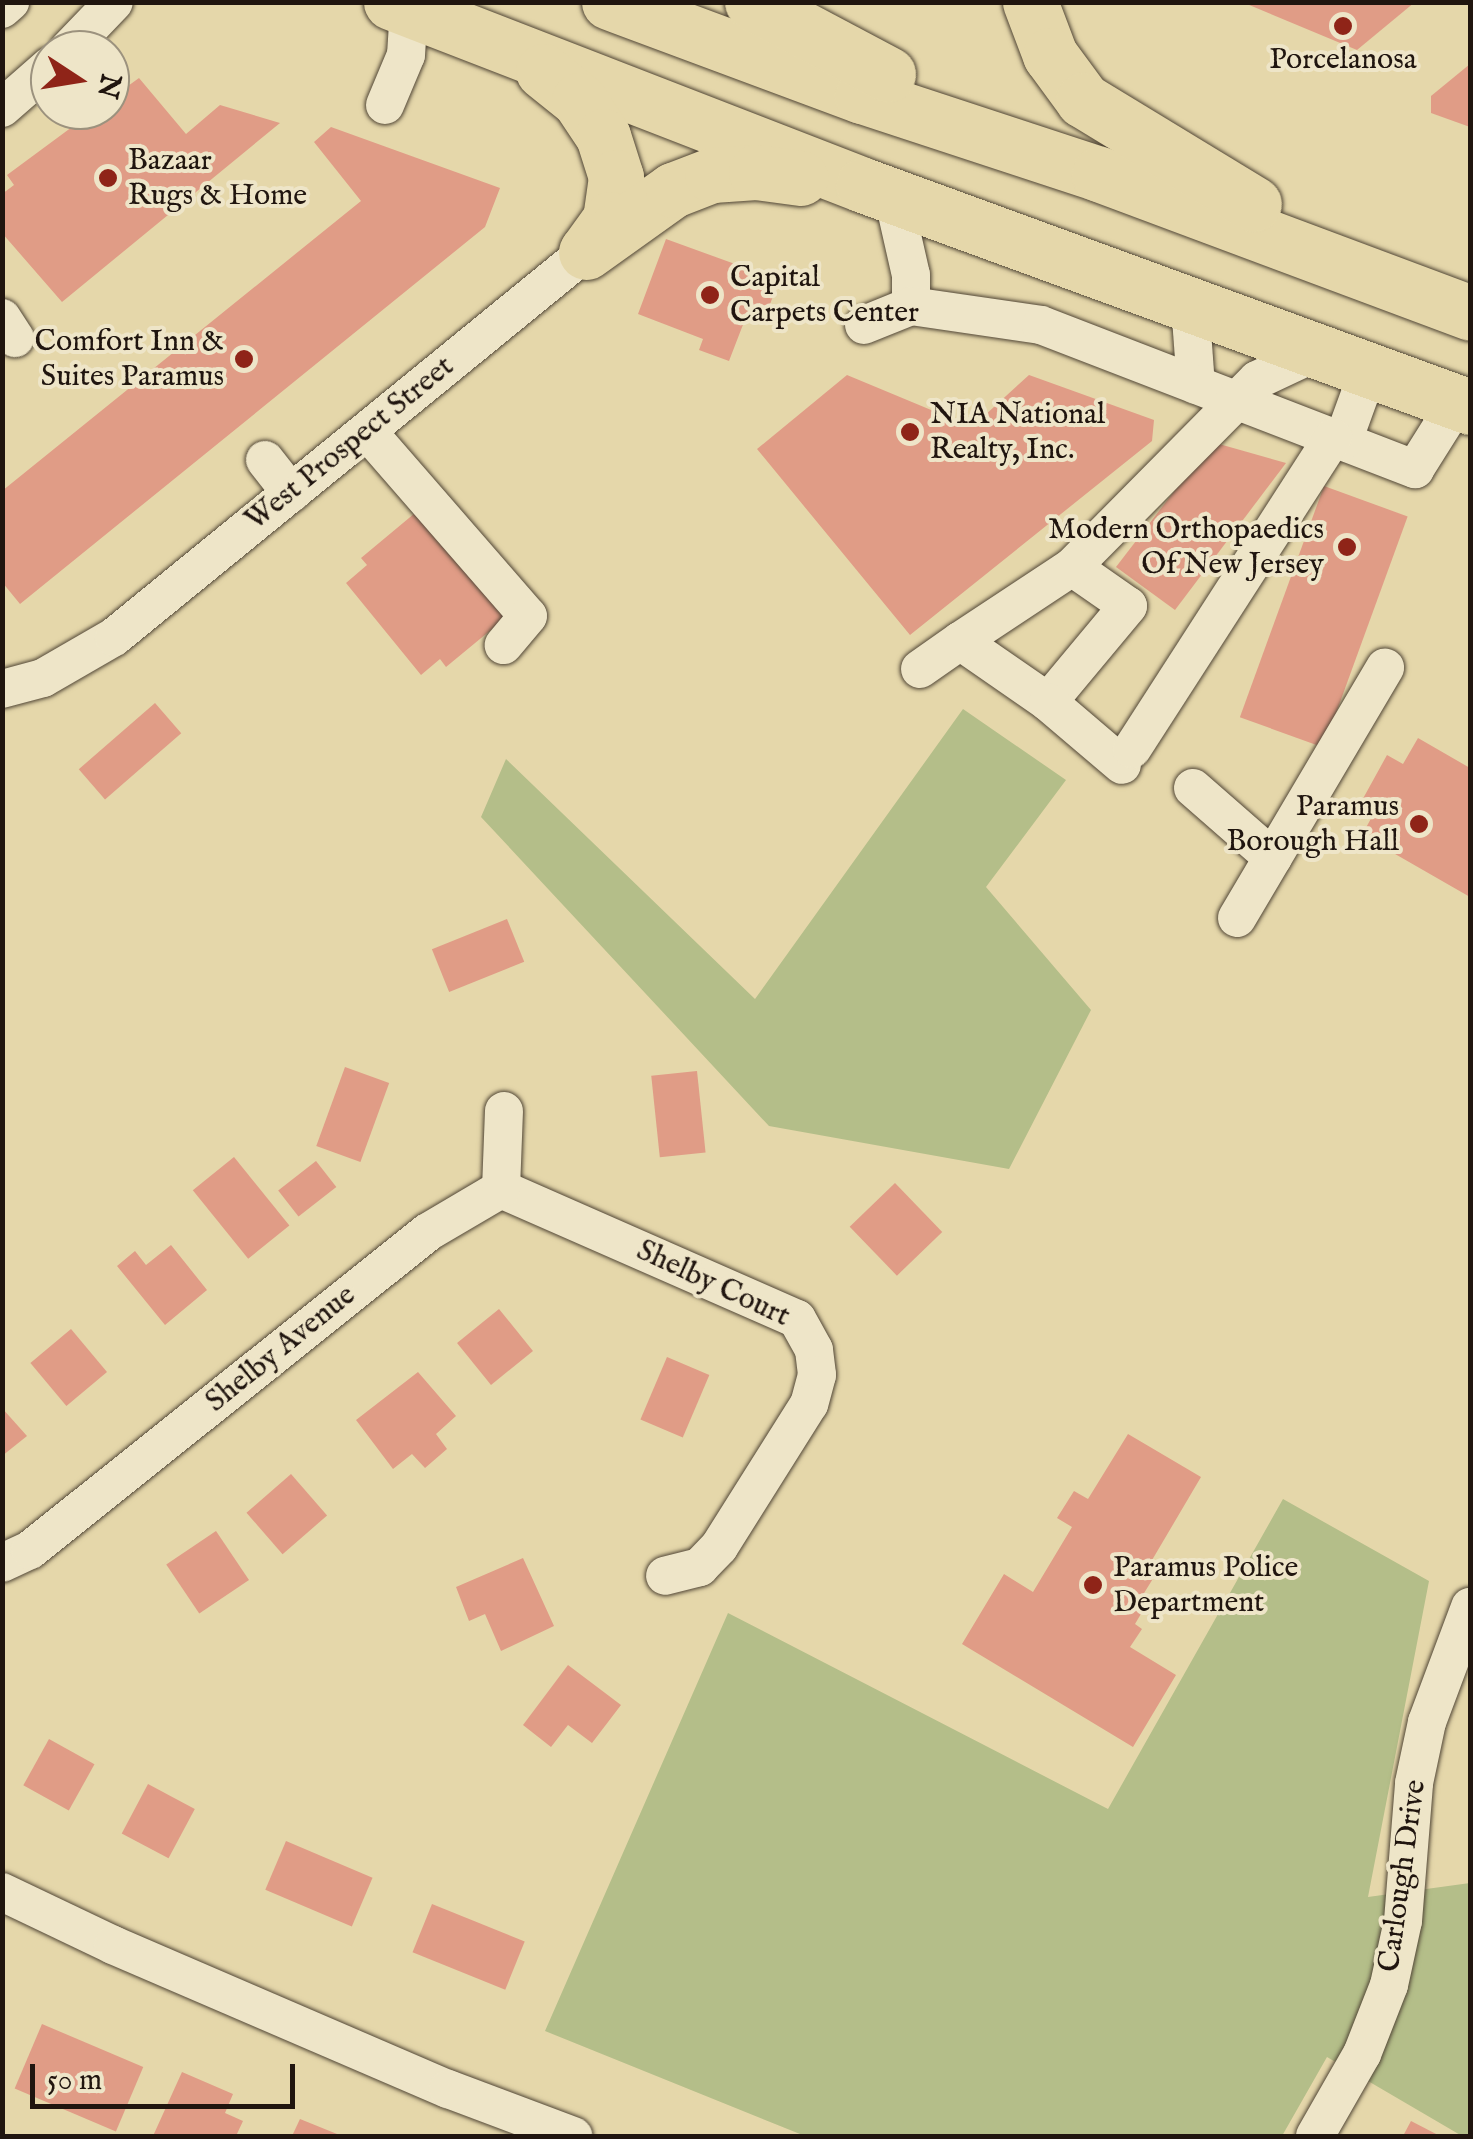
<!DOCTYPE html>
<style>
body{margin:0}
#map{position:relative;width:1473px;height:2139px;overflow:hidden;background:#e5d7aa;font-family:"IM FELL English",serif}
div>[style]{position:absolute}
.green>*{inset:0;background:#b4be89}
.building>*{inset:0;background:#e09c86;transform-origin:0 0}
.roads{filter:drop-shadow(0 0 2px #514636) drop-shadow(0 0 2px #514636)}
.minor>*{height:38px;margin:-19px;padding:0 19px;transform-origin:19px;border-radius:19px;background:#eee5c8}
.highway>*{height:55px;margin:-27.5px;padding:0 27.5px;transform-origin:27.5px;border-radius:27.5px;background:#e5d7aa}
.dots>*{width:28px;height:28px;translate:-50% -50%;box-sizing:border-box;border:5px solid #eee5c8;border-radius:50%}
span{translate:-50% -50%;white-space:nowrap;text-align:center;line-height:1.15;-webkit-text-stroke:8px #eee5c8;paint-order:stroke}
.poi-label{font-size:30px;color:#20150f}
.left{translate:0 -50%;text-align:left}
.right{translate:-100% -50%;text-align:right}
.street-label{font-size:30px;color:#20150f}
.frame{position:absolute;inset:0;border:5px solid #20150f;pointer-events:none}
.north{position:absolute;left:30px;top:30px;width:100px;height:100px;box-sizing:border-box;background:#eee5c8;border:2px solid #9c927e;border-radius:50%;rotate:102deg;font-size:28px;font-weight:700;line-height:40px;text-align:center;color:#20150f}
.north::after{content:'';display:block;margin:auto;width:35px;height:45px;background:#8f2418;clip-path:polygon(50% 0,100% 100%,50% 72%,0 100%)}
.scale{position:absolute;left:30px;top:2064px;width:265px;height:45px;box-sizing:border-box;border:5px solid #20150f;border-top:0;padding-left:12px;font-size:30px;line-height:35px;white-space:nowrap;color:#20150f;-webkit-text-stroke:8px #eee5c8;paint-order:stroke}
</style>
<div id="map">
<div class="green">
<i style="clip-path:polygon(963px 709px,1066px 780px,986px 887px,1091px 1010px,1009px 1169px,769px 1126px,481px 817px,506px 759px,755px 999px)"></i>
<i style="clip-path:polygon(1283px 1499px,1429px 1581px,1368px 1897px,1470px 1883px,1470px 2136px,1462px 2136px,1327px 2057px,1282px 2136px,805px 2136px,545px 2031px,728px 1613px,1108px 1809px)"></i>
</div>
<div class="building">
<i style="clip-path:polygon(1242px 2px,1415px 2px,1357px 50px)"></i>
<i style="clip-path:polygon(1470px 64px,1470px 127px,1431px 113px,1431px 96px)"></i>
<i style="clip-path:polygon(139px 78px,186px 134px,220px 105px,280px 123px,62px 302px,2px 233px,2px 194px,14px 185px,7px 175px,95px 110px,110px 110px,110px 99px)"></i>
<i style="clip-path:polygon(331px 127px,500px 188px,485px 227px,20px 604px,2px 582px,2px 491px,361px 201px,314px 142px)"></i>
<i style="clip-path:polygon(666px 239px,779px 280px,766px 315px,749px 309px,729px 361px,699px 350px,703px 339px,638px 314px)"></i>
<i style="clip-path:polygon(847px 375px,972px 427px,1029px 375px,1154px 420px,1152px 441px,910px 635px,757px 449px)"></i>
<i style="clip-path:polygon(1212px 442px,1286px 463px,1175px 610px,1116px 567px)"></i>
<i style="left:1324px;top:486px;width:89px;height:246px;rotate:20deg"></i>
<i style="clip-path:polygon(421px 508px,509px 615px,446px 667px,440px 659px,421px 675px,346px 583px,367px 565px,361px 558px)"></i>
<i style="left:155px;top:703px;width:40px;height:101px;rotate:49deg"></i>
<i style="clip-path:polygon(1418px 738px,1470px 768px,1470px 897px,1362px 835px,1374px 813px,1360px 804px,1387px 755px,1403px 764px)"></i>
<i style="left:507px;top:919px;width:46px;height:81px;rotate:68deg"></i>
<i style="left:345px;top:1067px;width:47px;height:84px;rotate:20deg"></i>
<i style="left:697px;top:1071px;width:82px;height:46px;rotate:84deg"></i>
<i style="left:234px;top:1157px;width:88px;height:53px;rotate:51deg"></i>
<i style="left:316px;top:1161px;width:33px;height:48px;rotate:52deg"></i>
<i style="left:895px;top:1183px;width:68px;height:63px;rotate:46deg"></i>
<i style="clip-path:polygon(171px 1245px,207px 1290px,165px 1325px,117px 1266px,135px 1251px,146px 1265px)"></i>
<i style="left:499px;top:1309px;width:54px;height:54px;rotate:51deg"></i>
<i style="left:71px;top:1329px;width:56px;height:53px;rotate:50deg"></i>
<i style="left:667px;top:1357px;width:46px;height:68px;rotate:23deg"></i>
<i style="clip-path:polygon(418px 1372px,456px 1416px,436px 1434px,447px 1449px,425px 1468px,412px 1454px,393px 1469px,356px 1420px)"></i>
<i style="clip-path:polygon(2px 1408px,27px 1436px,2px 1456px)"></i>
<i style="clip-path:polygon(1128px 1434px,1201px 1477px,1145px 1572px,1154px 1577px,1141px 1598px,1148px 1602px,1135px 1624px,1142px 1629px,1130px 1647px,1176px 1675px,1133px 1747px,962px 1644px,1004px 1574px,1033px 1592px,1072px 1527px,1057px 1518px,1074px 1491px,1088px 1499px)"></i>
<i style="left:291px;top:1474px;width:55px;height:59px;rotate:49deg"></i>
<i style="left:216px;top:1531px;width:59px;height:60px;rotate:56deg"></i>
<i style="clip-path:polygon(523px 1558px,554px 1626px,501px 1651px,485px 1614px,469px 1621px,456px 1587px)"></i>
<i style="clip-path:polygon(568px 1665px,621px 1705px,592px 1743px,568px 1725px,551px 1747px,523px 1725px)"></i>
<i style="left:49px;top:1739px;width:52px;height:53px;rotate:29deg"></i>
<i style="left:148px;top:1784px;width:53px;height:56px;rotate:28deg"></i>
<i style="left:286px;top:1841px;width:94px;height:53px;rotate:23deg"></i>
<i style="left:432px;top:1904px;width:100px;height:52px;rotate:22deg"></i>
<i style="left:42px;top:2024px;width:110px;height:70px;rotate:23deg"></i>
<i style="clip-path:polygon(182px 2072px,233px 2094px,225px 2113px,243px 2121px,236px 2136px,153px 2136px)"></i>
<i style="clip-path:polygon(300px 2119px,342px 2136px,292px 2136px)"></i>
<i style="clip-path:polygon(1411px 2121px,1440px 2136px,1403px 2136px)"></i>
</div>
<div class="roads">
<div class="minor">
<i style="left:2px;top:9px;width:11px;rotate:-41deg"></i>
<i style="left:68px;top:50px;width:66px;rotate:-46.2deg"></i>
<i style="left:385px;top:105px;width:54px;rotate:-67.2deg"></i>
<i style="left:406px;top:55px;width:46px;rotate:-86.3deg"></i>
<i style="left:2px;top:108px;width:64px;rotate:-41.2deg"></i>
<i style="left:893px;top:196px;width:81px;rotate:77.2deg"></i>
<i style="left:911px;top:275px;width:31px;rotate:90deg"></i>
<i style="left:1190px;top:304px;width:81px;rotate:85.8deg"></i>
<i style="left:2px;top:318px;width:24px;rotate:57deg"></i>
<i style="left:864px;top:325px;width:51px;rotate:-22deg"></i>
<i style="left:911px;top:306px;width:131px;rotate:8.3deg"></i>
<i style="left:1041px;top:325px;width:401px;rotate:21.1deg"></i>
<i style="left:1415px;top:469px;width:79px;rotate:-57.9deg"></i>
<i style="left:367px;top:431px;width:245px;rotate:49deg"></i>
<i style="left:528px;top:616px;width:38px;rotate:130deg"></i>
<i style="left:1343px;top:441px;width:77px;rotate:-70.1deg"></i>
<i style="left:265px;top:460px;width:42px;rotate:51.8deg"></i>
<i style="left:1072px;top:567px;width:263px;rotate:-45.3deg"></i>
<i style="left:1257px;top:380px;width:68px;rotate:-25.1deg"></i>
<i style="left:920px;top:669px;width:49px;rotate:-35deg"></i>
<i style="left:960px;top:641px;width:107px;rotate:34.7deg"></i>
<i style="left:1048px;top:702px;width:125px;rotate:-50.2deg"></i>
<i style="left:1128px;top:606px;width:68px;rotate:-145.1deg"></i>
<i style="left:1072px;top:567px;width:134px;rotate:146.5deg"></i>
<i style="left:2px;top:689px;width:42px;rotate:-15deg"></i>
<i style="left:43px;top:678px;width:82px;rotate:-30deg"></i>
<i style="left:114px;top:637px;width:609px;rotate:-39.2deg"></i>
<i style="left:1048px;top:702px;width:97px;rotate:40.4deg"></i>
<i style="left:1132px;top:749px;width:371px;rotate:-57.2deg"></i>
<i style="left:1193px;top:788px;width:106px;rotate:41.2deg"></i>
<i style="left:1237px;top:918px;width:291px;rotate:-59.4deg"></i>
<i style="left:501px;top:1189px;width:323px;rotate:23.7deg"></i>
<i style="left:797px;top:1319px;width:35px;rotate:61deg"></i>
<i style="left:814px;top:1350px;width:25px;rotate:83deg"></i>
<i style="left:817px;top:1375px;width:30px;rotate:105deg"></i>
<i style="left:809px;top:1404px;width:169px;rotate:122.2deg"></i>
<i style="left:719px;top:1547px;width:28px;rotate:134deg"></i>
<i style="left:700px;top:1567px;width:36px;rotate:166deg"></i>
<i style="left:2px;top:1563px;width:31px;rotate:-25deg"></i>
<i style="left:30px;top:1550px;width:509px;rotate:-38.62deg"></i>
<i style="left:428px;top:1232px;width:85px;rotate:-30.5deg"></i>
<i style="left:501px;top:1189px;width:78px;rotate:-87.8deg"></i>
<i style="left:2px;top:1892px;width:123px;rotate:25.5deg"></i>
<i style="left:113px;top:1945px;width:365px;rotate:23.3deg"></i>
<i style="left:448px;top:2089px;width:134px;rotate:20.6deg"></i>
<i style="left:1315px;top:2136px;width:95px;rotate:-60.2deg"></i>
<i style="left:1362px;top:2054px;width:74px;rotate:-68.6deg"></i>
<i style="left:1389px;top:1985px;width:66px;rotate:-77.7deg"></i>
<i style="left:1403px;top:1921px;width:138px;rotate:-85.4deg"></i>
<i style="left:1414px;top:1783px;width:62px;rotate:-78deg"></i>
<i style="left:1427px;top:1722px;width:123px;rotate:-69.5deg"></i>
</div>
<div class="highway">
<i style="left:391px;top:2px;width:506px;rotate:21.19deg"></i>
<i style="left:863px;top:185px;width:646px;rotate:20.09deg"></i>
<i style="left:609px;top:2px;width:270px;rotate:20.4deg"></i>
<i style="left:862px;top:96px;width:250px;rotate:18.2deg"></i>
<i style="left:1099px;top:174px;width:396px;rotate:20.5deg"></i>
<i style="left:752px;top:2px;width:154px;rotate:27.9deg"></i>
<i style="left:1030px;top:2px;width:57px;rotate:69.3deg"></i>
<i style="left:1050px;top:55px;width:56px;rotate:53.7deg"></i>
<i style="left:1083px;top:100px;width:200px;rotate:31.3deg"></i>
<i style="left:543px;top:71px;width:46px;rotate:38.9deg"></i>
<i style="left:579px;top:100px;width:43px;rotate:56.3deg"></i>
<i style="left:603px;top:136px;width:43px;rotate:72.4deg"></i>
<i style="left:616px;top:177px;width:42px;rotate:98.1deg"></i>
<i style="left:610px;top:219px;width:39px;rotate:126deg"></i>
<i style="left:586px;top:252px;width:107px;rotate:-35.5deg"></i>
<i style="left:673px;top:190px;width:42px;rotate:-21deg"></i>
<i style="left:712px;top:175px;width:44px;rotate:-3.9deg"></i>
<i style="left:756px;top:172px;width:45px;rotate:7.6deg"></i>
</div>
</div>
<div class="dots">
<i style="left:1343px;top:26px;background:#8f2418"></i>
<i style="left:108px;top:178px;background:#8f2418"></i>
<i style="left:710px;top:295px;background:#8f2418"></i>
<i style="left:244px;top:359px;background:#8f2418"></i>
<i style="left:910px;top:432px;background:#8f2418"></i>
<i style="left:1347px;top:547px;background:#8f2418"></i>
<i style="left:1419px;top:824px;background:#8f2418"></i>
<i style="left:1093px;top:1585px;background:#8f2418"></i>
</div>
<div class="poi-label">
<span style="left:1343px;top:60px">Porcelanosa</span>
<span class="left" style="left:128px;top:178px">Bazaar<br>Rugs &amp; Home</span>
<span class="left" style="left:730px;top:295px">Capital<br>Carpets Center</span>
<span class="right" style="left:224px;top:359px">Comfort Inn &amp;<br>Suites Paramus</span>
<span class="left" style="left:930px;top:432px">NIA National<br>Realty, Inc.</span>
<span class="right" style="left:1324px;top:547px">Modern Orthopaedics<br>Of New Jersey</span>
<span class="right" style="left:1399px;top:824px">Paramus<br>Borough Hall</span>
<span class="left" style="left:1113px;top:1585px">Paramus Police<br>Department</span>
</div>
<div class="street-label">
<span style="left:350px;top:444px;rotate:-39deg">West Prospect Street</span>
<span style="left:713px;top:1284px;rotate:25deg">Shelby Court</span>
<span style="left:281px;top:1349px;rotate:-39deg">Shelby Avenue</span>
<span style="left:1403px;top:1876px;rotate:-82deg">Carlough Drive</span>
</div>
<div class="frame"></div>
<div class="north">N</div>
<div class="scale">50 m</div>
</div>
